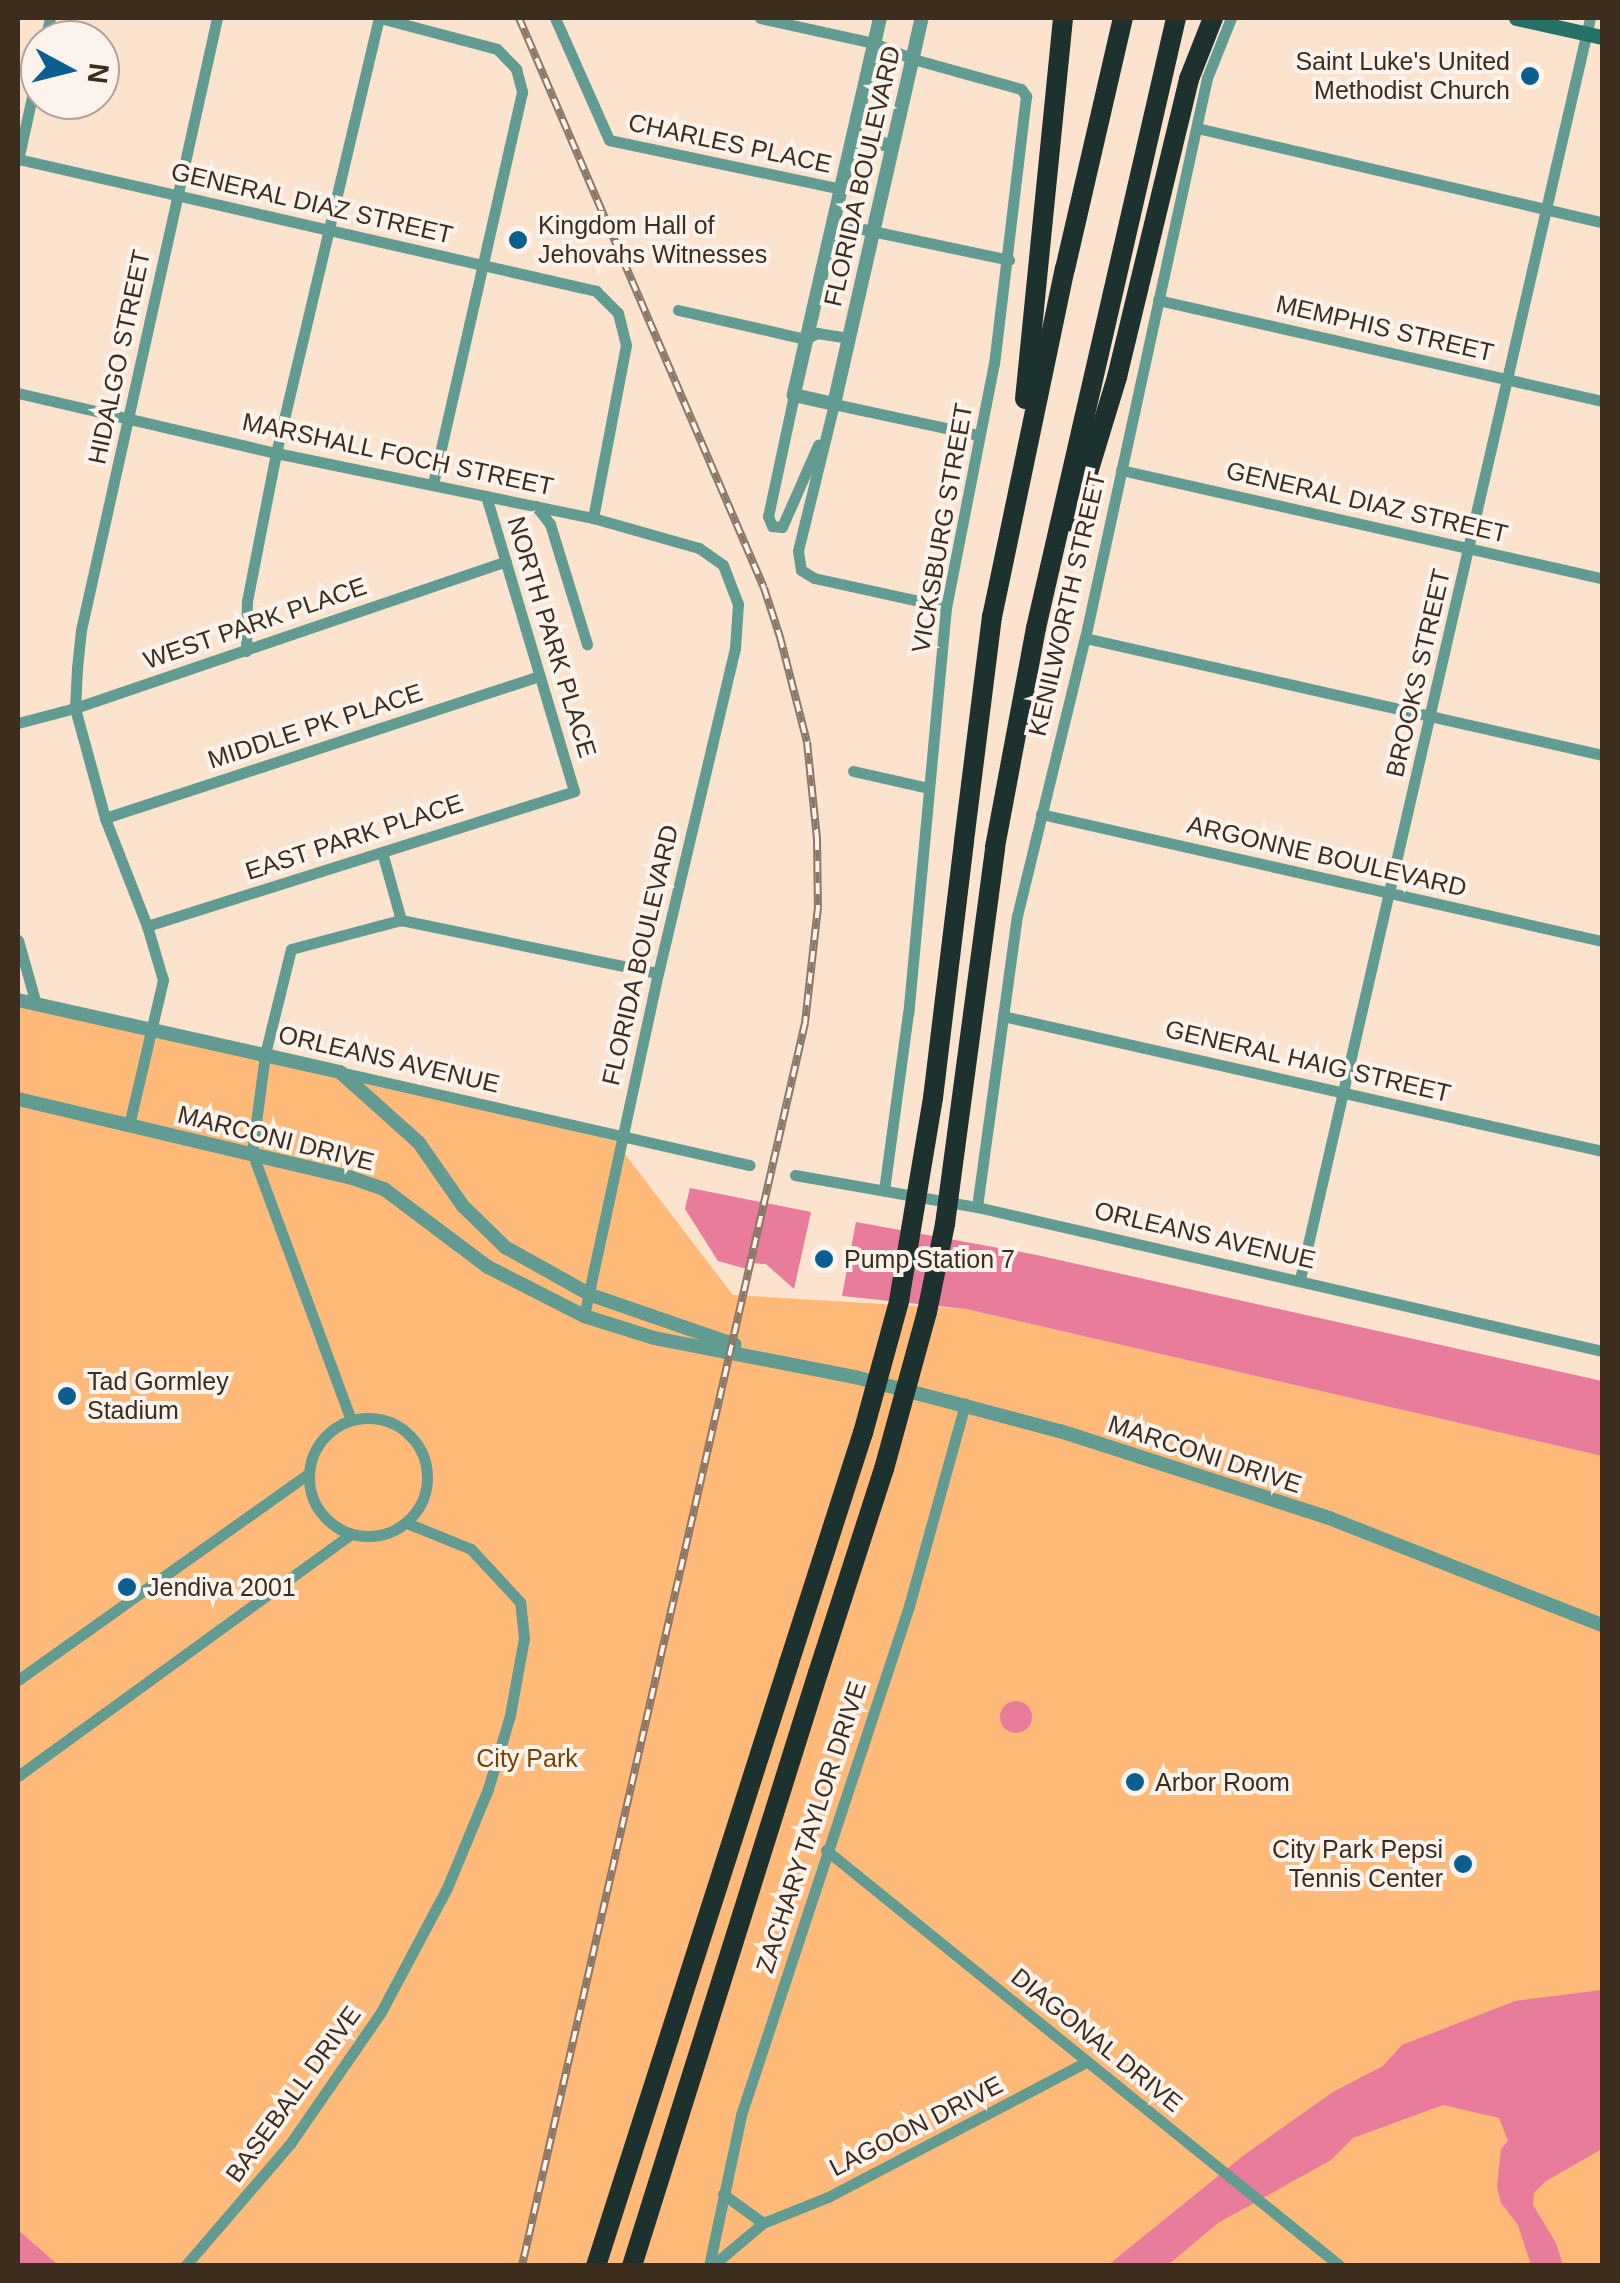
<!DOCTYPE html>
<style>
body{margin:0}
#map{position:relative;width:1620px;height:2283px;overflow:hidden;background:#fce3cd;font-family:Arial,sans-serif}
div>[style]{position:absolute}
.green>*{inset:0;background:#ffb979}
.water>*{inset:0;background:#e97b9b}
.round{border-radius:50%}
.minor>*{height:11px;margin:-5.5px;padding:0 5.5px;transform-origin:5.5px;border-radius:5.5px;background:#619b91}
.minor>.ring{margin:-5.5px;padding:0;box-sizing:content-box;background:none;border:11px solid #619b91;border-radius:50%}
.tertiary>*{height:14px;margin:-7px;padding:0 7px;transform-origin:7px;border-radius:7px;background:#619b91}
.secondary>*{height:15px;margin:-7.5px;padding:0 7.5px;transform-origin:7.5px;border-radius:7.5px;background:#257167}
.motorway>*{height:20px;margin:-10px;padding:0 10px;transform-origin:10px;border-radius:10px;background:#1d322f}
.rail>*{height:8px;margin-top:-4px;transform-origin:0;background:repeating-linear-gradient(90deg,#fcf3ec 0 11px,#8b7866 0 22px);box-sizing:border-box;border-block:2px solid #8b7866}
.motorway-bridge>*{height:20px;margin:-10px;padding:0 10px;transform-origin:10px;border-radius:10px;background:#1d322f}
.dots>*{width:28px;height:28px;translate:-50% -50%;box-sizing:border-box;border:5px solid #fcf3ec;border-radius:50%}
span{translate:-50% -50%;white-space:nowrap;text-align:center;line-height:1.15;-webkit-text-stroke:8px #fcf3ec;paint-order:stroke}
.poi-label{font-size:25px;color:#3d2d1f}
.right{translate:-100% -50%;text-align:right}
.left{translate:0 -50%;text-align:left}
.street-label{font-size:25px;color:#3d2d1f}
.park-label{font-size:25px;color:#784300}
.frame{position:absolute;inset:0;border:20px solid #3d2d1f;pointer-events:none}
.north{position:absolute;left:20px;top:20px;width:100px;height:100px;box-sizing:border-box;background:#fcf3ec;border:2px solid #b0a49a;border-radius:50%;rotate:97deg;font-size:28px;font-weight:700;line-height:40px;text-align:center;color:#3d2d1f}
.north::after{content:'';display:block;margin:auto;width:35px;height:45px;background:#0b5f90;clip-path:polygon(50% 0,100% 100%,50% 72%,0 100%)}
</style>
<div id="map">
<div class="green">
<i style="clip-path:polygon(18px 1001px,340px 1072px,615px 1141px,733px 1295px,966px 1309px,1602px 1456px,1602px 2265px,18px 2265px)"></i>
</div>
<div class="water">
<i style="clip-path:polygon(690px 1188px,811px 1212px,794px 1289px,766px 1264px,749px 1263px,747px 1269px,718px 1261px,685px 1209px)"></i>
<i style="clip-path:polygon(856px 1222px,1032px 1254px,1602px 1381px,1602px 1456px,966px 1309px,842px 1296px)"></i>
<i class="round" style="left:1000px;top:1701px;width:32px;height:32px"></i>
<i style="clip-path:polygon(1602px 1990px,1602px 2149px,1546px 2181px,1534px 2193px,1533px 2205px,1556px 2243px,1563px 2265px,1531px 2265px,1518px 2225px,1501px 2203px,1497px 2187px,1501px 2149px,1508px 2141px,1499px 2118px,1443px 2105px,1353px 2138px,1331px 2160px,1218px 2223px,1168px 2265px,1107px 2266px,1244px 2155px,1333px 2092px,1383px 2066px,1402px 2045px,1515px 2001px)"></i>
<i style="clip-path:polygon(18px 2205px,18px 2230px,58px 2265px,18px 2265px)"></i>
</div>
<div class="minor">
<i style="left:380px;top:18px;width:121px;rotate:14.8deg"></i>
<i style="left:497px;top:49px;width:28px;rotate:46deg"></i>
<i style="left:516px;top:69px;width:24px;rotate:75deg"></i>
<i style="left:522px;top:92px;width:402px;rotate:102.8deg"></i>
<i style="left:555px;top:18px;width:133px;rotate:66.1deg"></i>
<i style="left:609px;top:140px;width:237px;rotate:11.9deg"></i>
<i style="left:760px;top:18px;width:117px;rotate:12.4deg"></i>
<i style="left:874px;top:43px;width:42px;rotate:22.3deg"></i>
<i style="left:913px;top:59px;width:112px;rotate:15.5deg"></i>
<i style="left:1021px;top:89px;width:9px;rotate:54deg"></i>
<i style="left:1026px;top:96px;width:269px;rotate:96.8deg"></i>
<i style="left:994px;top:363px;width:249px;rotate:101.1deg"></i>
<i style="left:946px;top:607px;width:408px;rotate:95.3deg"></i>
<i style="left:908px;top:1013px;width:179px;rotate:97.7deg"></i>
<i style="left:45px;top:40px;width:23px;rotate:-77deg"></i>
<i style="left:1197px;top:128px;width:416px;rotate:13.1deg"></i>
<i style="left:18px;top:159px;width:593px;rotate:12.86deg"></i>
<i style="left:596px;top:291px;width:31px;rotate:45deg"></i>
<i style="left:618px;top:313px;width:33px;rotate:76deg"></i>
<i style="left:626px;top:345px;width:176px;rotate:100.8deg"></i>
<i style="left:18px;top:160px;width:101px;rotate:-77.5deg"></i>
<i style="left:834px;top:223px;width:179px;rotate:11.9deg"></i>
<i style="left:1158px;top:300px;width:455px;rotate:12.8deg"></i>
<i style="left:678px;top:310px;width:131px;rotate:12.8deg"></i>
<i style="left:806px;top:339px;width:13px;rotate:-29deg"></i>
<i style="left:817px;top:333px;width:31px;rotate:9deg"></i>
<i style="left:18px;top:393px;width:265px;rotate:13.1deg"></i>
<i style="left:276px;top:453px;width:324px;rotate:11.6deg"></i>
<i style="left:593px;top:518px;width:110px;rotate:15.8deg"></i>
<i style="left:699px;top:548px;width:29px;rotate:35deg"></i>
<i style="left:723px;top:565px;width:42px;rotate:69deg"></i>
<i style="left:738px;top:604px;width:44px;rotate:93.9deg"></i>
<i style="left:735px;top:648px;width:334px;rotate:103.3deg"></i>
<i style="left:658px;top:973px;width:351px;rotate:102.2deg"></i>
<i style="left:794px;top:395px;width:124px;rotate:102.1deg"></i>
<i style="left:768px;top:516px;width:11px;rotate:68deg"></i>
<i style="left:772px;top:526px;width:10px;rotate:6deg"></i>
<i style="left:782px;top:527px;width:90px;rotate:-66.3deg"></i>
<i style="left:834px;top:404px;width:151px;rotate:103.8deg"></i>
<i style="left:798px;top:551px;width:19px;rotate:81deg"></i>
<i style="left:801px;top:570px;width:15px;rotate:32deg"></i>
<i style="left:814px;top:578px;width:135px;rotate:12.4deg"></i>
<i style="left:834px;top:404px;width:148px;rotate:12.1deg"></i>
<i style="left:1121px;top:470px;width:493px;rotate:12.7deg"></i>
<i style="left:536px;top:506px;width:23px;rotate:52deg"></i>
<i style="left:550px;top:524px;width:126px;rotate:72.9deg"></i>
<i style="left:1085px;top:638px;width:530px;rotate:12.75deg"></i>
<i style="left:246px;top:651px;width:50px;rotate:-88.9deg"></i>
<i style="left:247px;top:601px;width:151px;rotate:-78.9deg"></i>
<i style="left:276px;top:453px;width:447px;rotate:-76.7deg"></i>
<i style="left:18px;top:723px;width:59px;rotate:-14.7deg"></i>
<i style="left:75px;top:708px;width:455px;rotate:-18.8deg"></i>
<i style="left:853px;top:771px;width:78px;rotate:12.6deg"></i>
<i style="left:1041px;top:814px;width:575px;rotate:12.76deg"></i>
<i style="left:105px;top:818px;width:457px;rotate:-18.1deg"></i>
<i style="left:382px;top:852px;width:71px;rotate:74.4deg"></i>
<i style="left:147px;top:926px;width:448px;rotate:-17.5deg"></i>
<i style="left:574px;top:791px;width:308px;rotate:-106.6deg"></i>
<i style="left:18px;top:940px;width:66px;rotate:74.3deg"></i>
<i style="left:1003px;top:1016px;width:614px;rotate:12.7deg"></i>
<i style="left:340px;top:1072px;width:420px;rotate:12.8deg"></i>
<i style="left:129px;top:1125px;width:149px;rotate:-76.8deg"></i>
<i style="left:163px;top:980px;width:56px;rotate:-106.5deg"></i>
<i style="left:147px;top:926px;width:116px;rotate:-111.3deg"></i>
<i style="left:105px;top:818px;width:114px;rotate:-105.3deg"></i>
<i style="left:75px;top:708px;width:40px;rotate:-87.1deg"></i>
<i style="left:77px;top:668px;width:38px;rotate:-84deg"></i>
<i style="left:81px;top:630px;width:627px;rotate:-77.47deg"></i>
<i style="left:795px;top:1175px;width:185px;rotate:10deg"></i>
<i style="left:977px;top:1207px;width:641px;rotate:12.97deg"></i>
<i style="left:977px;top:1207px;width:294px;rotate:-82.2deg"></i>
<i style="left:1017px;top:916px;width:286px;rotate:-76.3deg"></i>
<i style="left:1085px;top:638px;width:573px;rotate:-77.71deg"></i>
<i style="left:1207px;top:78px;width:65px;rotate:-68.2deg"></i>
<i style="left:1300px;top:1279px;width:1294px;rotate:-77.05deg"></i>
<i class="ring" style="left:309px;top:1418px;width:107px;height:107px"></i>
<i style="left:351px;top:1420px;width:285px;rotate:-110.3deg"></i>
<i style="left:252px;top:1153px;width:100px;rotate:-82.5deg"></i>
<i style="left:265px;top:1054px;width:108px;rotate:-76.1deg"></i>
<i style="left:291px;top:949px;width:114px;rotate:-14.8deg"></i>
<i style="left:401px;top:920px;width:262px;rotate:11.7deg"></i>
<i style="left:18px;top:1680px;width:357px;rotate:-35.4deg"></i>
<i style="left:18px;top:1776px;width:412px;rotate:-36deg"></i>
<i style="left:826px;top:1850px;width:661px;rotate:38.98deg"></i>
<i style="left:723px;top:2194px;width:49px;rotate:35.9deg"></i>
<i style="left:185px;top:2266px;width:161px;rotate:-49.3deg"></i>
<i style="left:290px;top:2144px;width:160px;rotate:-55.4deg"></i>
<i style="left:381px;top:2012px;width:140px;rotate:-62deg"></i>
<i style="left:447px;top:1888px;width:107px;rotate:-67.5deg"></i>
<i style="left:488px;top:1789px;width:77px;rotate:-73.4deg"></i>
<i style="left:510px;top:1715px;width:78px;rotate:-79.7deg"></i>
<i style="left:524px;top:1638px;width:36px;rotate:-96deg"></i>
<i style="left:520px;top:1602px;width:72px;rotate:-132.8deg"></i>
<i style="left:471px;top:1549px;width:69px;rotate:-157.9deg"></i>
<i style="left:709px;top:2266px;width:154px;rotate:-78deg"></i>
<i style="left:741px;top:2115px;width:536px;rotate:-71.73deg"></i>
<i style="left:909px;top:1606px;width:210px;rotate:-74.5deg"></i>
<i style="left:712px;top:2266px;width:67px;rotate:-40.1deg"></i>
<i style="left:763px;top:2223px;width:70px;rotate:-21.8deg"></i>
<i style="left:828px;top:2197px;width:291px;rotate:-27.6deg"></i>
</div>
<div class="tertiary">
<i style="left:880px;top:18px;width:387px;rotate:102.9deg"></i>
<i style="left:794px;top:395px;width:41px;rotate:12.7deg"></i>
<i style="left:834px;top:404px;width:396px;rotate:-77.2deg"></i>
<i style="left:853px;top:137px;width:40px;rotate:13deg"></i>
<i style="left:18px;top:1000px;width:330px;rotate:12.6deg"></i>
<i style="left:340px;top:1072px;width:106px;rotate:41.9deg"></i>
<i style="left:419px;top:1143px;width:77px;rotate:55.1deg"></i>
<i style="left:463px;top:1206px;width:59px;rotate:44.3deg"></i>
<i style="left:505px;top:1247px;width:98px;rotate:29.2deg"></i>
<i style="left:591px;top:1295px;width:152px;rotate:19.1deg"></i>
<i style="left:18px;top:1099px;width:343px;rotate:13.3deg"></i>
<i style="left:352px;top:1178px;width:34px;rotate:19deg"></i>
<i style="left:384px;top:1189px;width:130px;rotate:36.9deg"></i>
<i style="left:488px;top:1267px;width:108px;rotate:27deg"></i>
<i style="left:584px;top:1316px;width:73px;rotate:17.4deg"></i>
<i style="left:654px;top:1338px;width:205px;rotate:11deg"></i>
<i style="left:855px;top:1377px;width:212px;rotate:14.8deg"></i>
<i style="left:1060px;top:1431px;width:283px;rotate:17.9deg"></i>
<i style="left:1329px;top:1518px;width:293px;rotate:21.4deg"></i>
</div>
<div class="secondary">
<i style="left:1516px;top:18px;width:88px;rotate:12.5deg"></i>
</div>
<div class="motorway">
<i style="left:1025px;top:399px;width:383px;rotate:-84.3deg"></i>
<i style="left:1073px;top:522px;width:152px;rotate:-73.1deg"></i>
<i style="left:1117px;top:377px;width:307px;rotate:-76.4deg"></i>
<i style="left:1189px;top:79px;width:66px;rotate:-68.5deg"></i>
<i style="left:964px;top:841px;width:226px;rotate:-82.9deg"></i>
<i style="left:992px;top:617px;width:356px;rotate:-78.2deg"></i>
<i style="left:1065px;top:269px;width:258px;rotate:-77deg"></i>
<i style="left:995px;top:847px;width:223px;rotate:-79.4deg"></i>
<i style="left:1036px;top:628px;width:626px;rotate:-77.07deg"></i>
<i style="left:596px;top:2266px;width:633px;rotate:-72.25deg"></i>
<i style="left:632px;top:2266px;width:621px;rotate:-72.59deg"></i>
</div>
<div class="rail">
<i style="left:519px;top:18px;width:620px;rotate:66.74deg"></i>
<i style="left:764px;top:588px;width:52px;rotate:71.9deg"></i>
<i style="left:780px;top:637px;width:108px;rotate:75.6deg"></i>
<i style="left:807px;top:742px;width:98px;rotate:84.1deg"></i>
<i style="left:817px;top:839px;width:68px;rotate:89.2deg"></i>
<i style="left:818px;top:907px;width:117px;rotate:96.4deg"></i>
<i style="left:805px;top:1023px;width:1275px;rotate:102.83deg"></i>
</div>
<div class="motorway-bridge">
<i style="left:789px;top:1663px;width:242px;rotate:-72.2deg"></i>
<i style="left:863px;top:1433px;width:137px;rotate:-74.7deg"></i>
<i style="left:899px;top:1301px;width:206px;rotate:-80.5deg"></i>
<i style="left:933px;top:1098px;width:259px;rotate:-83.1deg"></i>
<i style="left:818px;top:1673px;width:214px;rotate:-72.1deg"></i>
<i style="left:884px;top:1469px;width:163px;rotate:-74.7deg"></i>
<i style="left:927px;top:1312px;width:90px;rotate:-78.4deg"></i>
<i style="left:945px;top:1224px;width:380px;rotate:-82.4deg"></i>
</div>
<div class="dots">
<i style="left:1530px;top:76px;background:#0b5f90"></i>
<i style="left:518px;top:240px;background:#0b5f90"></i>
<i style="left:824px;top:1259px;background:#0b5f90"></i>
<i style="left:67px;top:1396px;background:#0b5f90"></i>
<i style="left:127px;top:1587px;background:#0b5f90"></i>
<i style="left:1135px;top:1782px;background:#0b5f90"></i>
<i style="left:1463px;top:1864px;background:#0b5f90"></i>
</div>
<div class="poi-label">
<span class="right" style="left:1510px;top:76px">Saint Luke's United<br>Methodist Church</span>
<span class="left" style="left:538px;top:240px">Kingdom Hall of<br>Jehovahs Witnesses</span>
<span class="left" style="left:844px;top:1259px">Pump Station 7</span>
<span class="left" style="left:87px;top:1396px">Tad Gormley<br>Stadium</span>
<span class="left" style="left:147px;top:1587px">Jendiva 2001</span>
<span class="left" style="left:1155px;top:1782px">Arbor Room</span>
<span class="right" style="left:1443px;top:1864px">City Park Pepsi<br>Tennis Center</span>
</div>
<div class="street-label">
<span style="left:730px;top:143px;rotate:12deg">CHARLES PLACE</span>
<span style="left:862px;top:176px;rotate:-77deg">FLORIDA BOULEVARD</span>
<span style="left:312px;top:203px;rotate:13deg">GENERAL DIAZ STREET</span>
<span style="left:1385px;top:328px;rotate:13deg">MEMPHIS STREET</span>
<span style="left:119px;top:357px;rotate:-78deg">HIDALGO STREET</span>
<span style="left:398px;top:454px;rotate:12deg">MARSHALL FOCH STREET</span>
<span style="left:1367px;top:502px;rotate:13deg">GENERAL DIAZ STREET</span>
<span style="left:942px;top:528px;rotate:-80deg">VICKSBURG STREET</span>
<span style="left:1067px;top:604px;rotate:-77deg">KENILWORTH STREET</span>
<span style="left:255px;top:623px;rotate:-19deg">WEST PARK PLACE</span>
<span style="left:552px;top:637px;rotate:73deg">NORTH PARK PLACE</span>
<span style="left:1418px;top:673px;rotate:-77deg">BROOKS STREET</span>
<span style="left:315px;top:726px;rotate:-18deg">MIDDLE PK PLACE</span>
<span style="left:354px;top:837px;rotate:-18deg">EAST PARK PLACE</span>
<span style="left:1327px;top:856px;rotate:13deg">ARGONNE BOULEVARD</span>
<span style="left:640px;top:955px;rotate:-77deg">FLORIDA BOULEVARD</span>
<span style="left:389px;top:1059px;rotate:13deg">ORLEANS AVENUE</span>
<span style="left:1308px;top:1061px;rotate:13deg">GENERAL HAIG STREET</span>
<span style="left:276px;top:1138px;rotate:14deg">MARCONI DRIVE</span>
<span style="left:1205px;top:1235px;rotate:13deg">ORLEANS AVENUE</span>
<span style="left:1205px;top:1454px;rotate:18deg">MARCONI DRIVE</span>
<span style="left:811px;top:1827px;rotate:-72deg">ZACHARY TAYLOR DRIVE</span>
<span style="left:1097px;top:2040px;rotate:39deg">DIAGONAL DRIVE</span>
<span style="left:293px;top:2094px;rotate:-54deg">BASEBALL DRIVE</span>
<span style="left:916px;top:2126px;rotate:-27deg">LAGOON DRIVE</span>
</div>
<div class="park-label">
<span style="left:527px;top:1758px">City Park</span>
</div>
<div class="frame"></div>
<div class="north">N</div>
</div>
